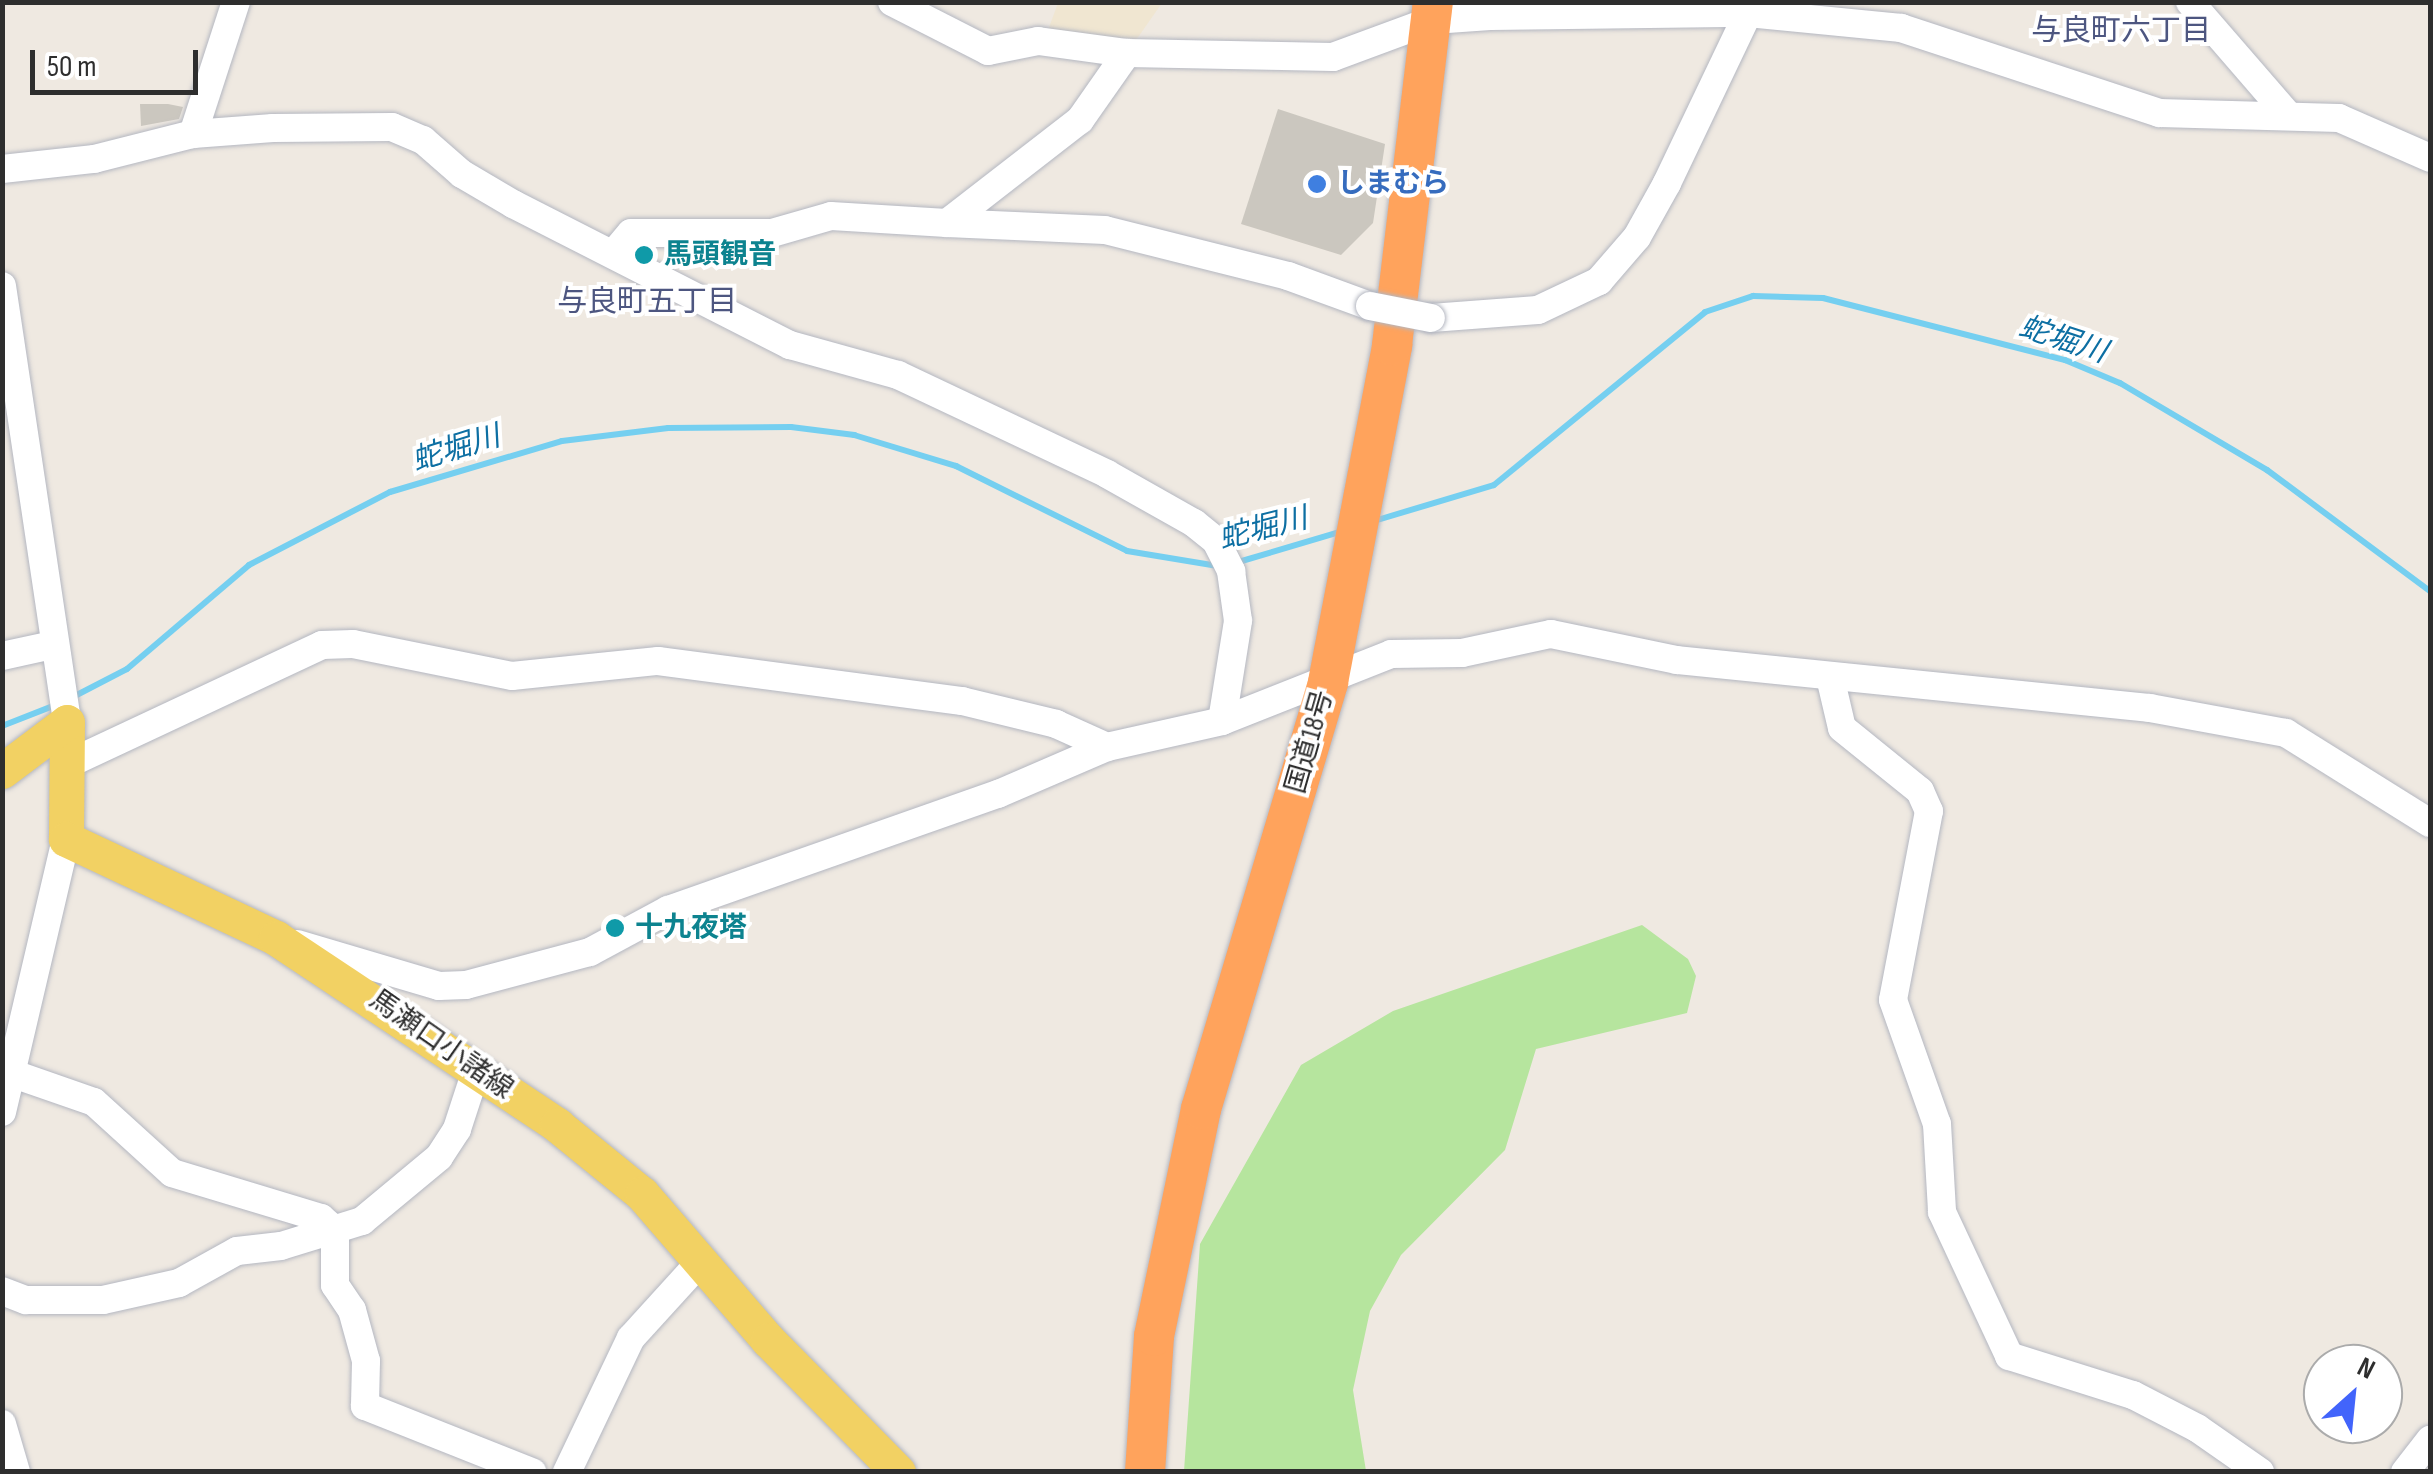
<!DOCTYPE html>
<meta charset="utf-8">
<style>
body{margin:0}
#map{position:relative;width:2433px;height:1474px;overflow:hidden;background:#efe9e1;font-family:"Sofia Sans Condensed","Noto Sans JP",sans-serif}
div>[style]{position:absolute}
.education>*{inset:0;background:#f0e6d1}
.green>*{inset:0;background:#b6e59e}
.stream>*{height:6px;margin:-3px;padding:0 3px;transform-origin:3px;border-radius:3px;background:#75cff0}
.building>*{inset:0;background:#cbc7bf}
.roads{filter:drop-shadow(0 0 2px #b4b7c1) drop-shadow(0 0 2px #b4b7c1)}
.minor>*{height:28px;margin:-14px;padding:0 14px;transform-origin:14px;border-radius:14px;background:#fff}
.major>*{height:35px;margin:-17.5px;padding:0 17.5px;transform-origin:17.5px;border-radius:17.5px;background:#f2d163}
.highway>*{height:40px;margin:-20px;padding:0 20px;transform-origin:20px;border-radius:20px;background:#ffa35c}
.bridges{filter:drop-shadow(0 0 2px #b4b7c1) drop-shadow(0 0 2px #b4b7c1)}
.minor-bridge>*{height:28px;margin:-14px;padding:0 14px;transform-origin:14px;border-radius:14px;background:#fff}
.dots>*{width:28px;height:28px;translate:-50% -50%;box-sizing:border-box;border:5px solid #fff;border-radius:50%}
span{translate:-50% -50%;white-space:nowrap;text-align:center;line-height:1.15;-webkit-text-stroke:8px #fff;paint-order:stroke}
.shop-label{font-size:28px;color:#366cbe;font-weight:700}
.left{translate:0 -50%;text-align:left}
.culture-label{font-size:28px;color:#0d838f;font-weight:700}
.street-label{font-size:28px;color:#2e2e2e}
.neighbourhood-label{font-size:30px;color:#4d5680}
.water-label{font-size:30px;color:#0d6fa3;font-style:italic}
.frame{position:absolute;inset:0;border:5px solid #2e2e2e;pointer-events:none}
.north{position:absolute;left:2303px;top:1344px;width:100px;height:100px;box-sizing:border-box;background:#fff;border:2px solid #ababab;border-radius:50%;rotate:27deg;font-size:28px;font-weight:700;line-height:40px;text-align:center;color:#2e2e2e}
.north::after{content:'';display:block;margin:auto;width:35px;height:45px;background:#4264fb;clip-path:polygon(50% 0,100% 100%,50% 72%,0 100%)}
.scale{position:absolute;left:30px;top:50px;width:168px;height:45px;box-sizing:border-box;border:5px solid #2e2e2e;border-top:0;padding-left:12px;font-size:30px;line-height:35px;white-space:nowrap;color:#2e2e2e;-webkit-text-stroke:8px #fff;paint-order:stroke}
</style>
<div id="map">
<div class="education">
<i style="clip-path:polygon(1058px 3px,1162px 3px,1127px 53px,1044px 41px)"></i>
</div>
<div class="green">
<i style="clip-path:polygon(1642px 925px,1688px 959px,1696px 976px,1687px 1013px,1536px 1049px,1505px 1150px,1401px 1255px,1370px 1311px,1353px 1390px,1366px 1471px,1184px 1471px,1200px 1244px,1301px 1065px,1393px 1011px)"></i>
</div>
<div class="stream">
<i style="left:1374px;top:521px;width:125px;rotate:-16.7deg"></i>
<i style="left:1494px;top:485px;width:273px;rotate:-39.3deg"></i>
<i style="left:1705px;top:312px;width:51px;rotate:-18.4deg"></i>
<i style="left:1753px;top:296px;width:70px;rotate:1.6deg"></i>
<i style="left:1823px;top:298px;width:250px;rotate:14.4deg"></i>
<i style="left:2065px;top:360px;width:60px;rotate:22.7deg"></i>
<i style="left:2120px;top:383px;width:171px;rotate:30.6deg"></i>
<i style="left:2267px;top:470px;width:203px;rotate:36.6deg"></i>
<i style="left:1235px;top:563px;width:113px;rotate:-16.5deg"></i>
<i style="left:69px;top:699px;width:65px;rotate:-27.3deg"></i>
<i style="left:127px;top:669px;width:160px;rotate:-40.4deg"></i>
<i style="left:249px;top:565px;width:159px;rotate:-27.4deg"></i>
<i style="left:390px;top:492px;width:179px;rotate:-16.5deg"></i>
<i style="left:562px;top:441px;width:107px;rotate:-7deg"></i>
<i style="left:668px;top:428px;width:123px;rotate:-0.5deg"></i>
<i style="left:791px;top:427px;width:64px;rotate:7.2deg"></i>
<i style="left:854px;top:435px;width:107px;rotate:16.9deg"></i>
<i style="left:956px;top:466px;width:191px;rotate:26.4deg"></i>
<i style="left:1127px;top:551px;width:92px;rotate:9.4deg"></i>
<i style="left:2px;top:726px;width:60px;rotate:-21.4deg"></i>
</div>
<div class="building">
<i style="clip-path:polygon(140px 104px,168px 104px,183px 107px,179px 119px,141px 126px)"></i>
<i style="clip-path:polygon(1278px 109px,1385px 144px,1373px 223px,1341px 255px,1241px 224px)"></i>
</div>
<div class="roads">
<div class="minor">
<i style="left:892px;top:2px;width:108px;rotate:27deg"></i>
<i style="left:988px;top:51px;width:51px;rotate:-11.3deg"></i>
<i style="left:1038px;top:41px;width:90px;rotate:7.7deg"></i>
<i style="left:1127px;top:53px;width:206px;rotate:1.1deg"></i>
<i style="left:1333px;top:57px;width:107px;rotate:-20.3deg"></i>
<i style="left:1433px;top:20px;width:57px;rotate:-4deg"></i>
<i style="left:1490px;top:16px;width:258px;rotate:-0.7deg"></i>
<i style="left:1748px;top:13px;width:154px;rotate:5.6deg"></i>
<i style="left:1901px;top:28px;width:272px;rotate:18.2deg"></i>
<i style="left:2159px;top:113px;width:180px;rotate:1.6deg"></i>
<i style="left:2339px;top:118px;width:99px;rotate:23.7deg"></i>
<i style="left:2190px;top:2px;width:150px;rotate:49.1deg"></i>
<i style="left:193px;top:134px;width:139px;rotate:-72deg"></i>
<i style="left:2px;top:169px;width:93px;rotate:-6.2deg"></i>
<i style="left:94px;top:159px;width:102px;rotate:-14.2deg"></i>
<i style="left:193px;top:134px;width:80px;rotate:-4.3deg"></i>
<i style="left:273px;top:128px;width:119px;rotate:-0.5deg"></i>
<i style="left:392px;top:127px;width:34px;rotate:23deg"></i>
<i style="left:423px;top:140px;width:52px;rotate:41.1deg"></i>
<i style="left:462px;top:174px;width:59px;rotate:30.5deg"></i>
<i style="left:513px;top:204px;width:311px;rotate:27deg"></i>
<i style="left:790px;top:345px;width:112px;rotate:15.5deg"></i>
<i style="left:898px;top:375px;width:231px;rotate:25.3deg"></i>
<i style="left:1107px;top:474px;width:100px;rotate:29.4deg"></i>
<i style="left:1194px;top:523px;width:28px;rotate:39deg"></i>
<i style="left:1216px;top:541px;width:34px;rotate:63deg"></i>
<i style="left:1231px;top:571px;width:50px;rotate:82deg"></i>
<i style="left:1238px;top:621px;width:101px;rotate:99.1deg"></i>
<i style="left:947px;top:223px;width:158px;rotate:2.5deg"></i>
<i style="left:1105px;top:230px;width:189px;rotate:14.1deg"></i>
<i style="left:1288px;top:276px;width:87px;rotate:20.1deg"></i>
<i style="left:614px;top:253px;width:26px;rotate:-50deg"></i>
<i style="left:631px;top:233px;width:141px"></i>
<i style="left:772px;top:233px;width:61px;rotate:-16.1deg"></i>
<i style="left:831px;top:216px;width:116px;rotate:3.5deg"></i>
<i style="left:947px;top:223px;width:168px;rotate:-37.8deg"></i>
<i style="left:1080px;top:120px;width:82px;rotate:-55deg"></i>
<i style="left:2px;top:286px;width:441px;rotate:81.5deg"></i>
<i style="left:1431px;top:318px;width:107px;rotate:-4.3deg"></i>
<i style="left:1538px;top:310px;width:68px;rotate:-25.4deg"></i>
<i style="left:1599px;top:281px;width:58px;rotate:-49.2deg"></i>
<i style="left:1637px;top:237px;width:62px;rotate:-60.9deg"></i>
<i style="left:1667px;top:183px;width:188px;rotate:-64.5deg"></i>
<i style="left:2px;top:656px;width:51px;rotate:-12.4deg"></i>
<i style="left:1830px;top:677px;width:52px;rotate:76.8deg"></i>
<i style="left:1842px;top:728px;width:100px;rotate:38.9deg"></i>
<i style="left:1920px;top:791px;width:22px;rotate:66deg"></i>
<i style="left:1929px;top:811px;width:192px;rotate:100.8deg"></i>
<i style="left:1893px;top:1000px;width:132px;rotate:70.5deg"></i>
<i style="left:1937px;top:1124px;width:88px;rotate:86.7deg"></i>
<i style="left:1942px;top:1212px;width:159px;rotate:65deg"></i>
<i style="left:2009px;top:1356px;width:130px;rotate:17.5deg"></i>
<i style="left:2133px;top:1395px;width:72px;rotate:27.3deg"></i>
<i style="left:2197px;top:1428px;width:77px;rotate:34.9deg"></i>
<i style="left:68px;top:764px;width:280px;rotate:-25.1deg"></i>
<i style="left:322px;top:645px;width:31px;rotate:-2deg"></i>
<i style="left:353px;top:644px;width:162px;rotate:11.4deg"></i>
<i style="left:512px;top:676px;width:147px;rotate:-5.9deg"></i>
<i style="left:658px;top:661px;width:307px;rotate:7.5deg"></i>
<i style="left:962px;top:701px;width:97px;rotate:13.7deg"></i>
<i style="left:1056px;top:724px;width:56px;rotate:24.3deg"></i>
<i style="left:297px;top:944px;width:148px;rotate:16.5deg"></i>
<i style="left:439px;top:986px;width:27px;rotate:-2deg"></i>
<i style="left:466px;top:985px;width:128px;rotate:-14.9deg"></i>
<i style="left:590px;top:952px;width:89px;rotate:-28.3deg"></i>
<i style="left:668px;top:910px;width:350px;rotate:-19.4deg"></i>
<i style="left:998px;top:794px;width:119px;rotate:-23.3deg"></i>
<i style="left:1107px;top:747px;width:118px;rotate:-12.7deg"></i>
<i style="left:1222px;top:721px;width:182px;rotate:-21.6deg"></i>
<i style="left:1391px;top:654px;width:71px;rotate:-0.8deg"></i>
<i style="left:1462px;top:653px;width:91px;rotate:-12.1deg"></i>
<i style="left:1551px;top:634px;width:129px;rotate:11.7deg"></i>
<i style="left:1677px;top:660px;width:475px;rotate:5.8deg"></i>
<i style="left:2150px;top:708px;width:138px;rotate:10.4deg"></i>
<i style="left:2286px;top:733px;width:170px;rotate:32deg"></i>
<i style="left:2px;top:1070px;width:97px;rotate:19.2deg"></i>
<i style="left:94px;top:1102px;width:105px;rotate:42.3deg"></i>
<i style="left:172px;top:1173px;width:156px;rotate:16.8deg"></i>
<i style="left:321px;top:1218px;width:18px;rotate:41deg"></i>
<i style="left:335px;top:1230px;width:55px;rotate:90deg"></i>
<i style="left:335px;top:1285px;width:30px;rotate:56deg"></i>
<i style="left:352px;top:1310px;width:53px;rotate:74.6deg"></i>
<i style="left:366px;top:1361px;width:45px;rotate:91.3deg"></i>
<i style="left:365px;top:1406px;width:180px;rotate:21.6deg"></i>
<i style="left:2px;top:1112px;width:280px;rotate:-76.8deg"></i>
<i style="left:2px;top:1291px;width:26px;rotate:21deg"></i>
<i style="left:26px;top:1300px;width:77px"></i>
<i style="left:103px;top:1300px;width:78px;rotate:-12.6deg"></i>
<i style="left:179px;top:1283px;width:66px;rotate:-28.9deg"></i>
<i style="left:237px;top:1251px;width:44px;rotate:-6.5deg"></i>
<i style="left:281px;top:1246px;width:85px;rotate:-17.2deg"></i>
<i style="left:362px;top:1221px;width:100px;rotate:-39.7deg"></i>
<i style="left:439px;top:1157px;width:33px;rotate:-57deg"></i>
<i style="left:457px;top:1129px;width:61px;rotate:-71.9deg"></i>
<i style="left:2px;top:1424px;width:50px;rotate:73.7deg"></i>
<i style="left:567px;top:1472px;width:148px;rotate:-64.5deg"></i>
<i style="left:631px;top:1338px;width:105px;rotate:-47.7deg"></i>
<i style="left:2405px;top:1472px;width:41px;rotate:-52deg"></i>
</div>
<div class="major">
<i style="left:67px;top:722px;width:117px;rotate:90.5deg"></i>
<i style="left:66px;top:839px;width:232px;rotate:25.2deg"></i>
<i style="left:276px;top:938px;width:338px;rotate:33.6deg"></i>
<i style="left:557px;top:1125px;width:109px;rotate:39.1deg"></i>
<i style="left:642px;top:1194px;width:193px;rotate:49.2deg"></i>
<i style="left:768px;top:1340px;width:185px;rotate:45.4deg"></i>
<i style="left:2px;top:771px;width:81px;rotate:-37deg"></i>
</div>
<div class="highway">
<i style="left:1145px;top:1472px;width:136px;rotate:-86.2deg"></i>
<i style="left:1154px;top:1336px;width:232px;rotate:-78.3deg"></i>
<i style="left:1201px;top:1109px;width:445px;rotate:-73.4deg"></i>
<i style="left:1328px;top:682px;width:343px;rotate:-79.2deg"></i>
<i style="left:1392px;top:345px;width:345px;rotate:-83.2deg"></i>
</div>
</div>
<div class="bridges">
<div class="minor-bridge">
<i style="left:1370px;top:306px;width:62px;rotate:11.1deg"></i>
</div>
</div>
<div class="dots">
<i style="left:1317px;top:184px;background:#3f7fe0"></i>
<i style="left:644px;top:255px;background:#0f9aa8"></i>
<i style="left:615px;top:928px;background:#0f9aa8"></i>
</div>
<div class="shop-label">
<span class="left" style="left:1337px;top:184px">しまむら</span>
</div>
<div class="culture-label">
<span class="left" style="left:664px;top:255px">馬頭観音</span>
<span class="left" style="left:635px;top:928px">十九夜塔</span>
</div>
<div class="street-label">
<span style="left:1310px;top:742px;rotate:-74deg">国道18号</span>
<span style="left:441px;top:1045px;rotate:35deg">馬瀬口小諸線</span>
</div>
<div class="neighbourhood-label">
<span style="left:2121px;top:31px">与良町六丁目</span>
<span style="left:647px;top:302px">与良町五丁目</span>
</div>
<div class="water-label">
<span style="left:2063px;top:340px;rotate:18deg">蛇堀川</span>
<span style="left:456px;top:449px;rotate:-17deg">蛇堀川</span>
<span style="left:1263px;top:529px;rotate:-14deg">蛇堀川</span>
</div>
<div class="frame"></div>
<div class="north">N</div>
<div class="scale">50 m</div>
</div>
